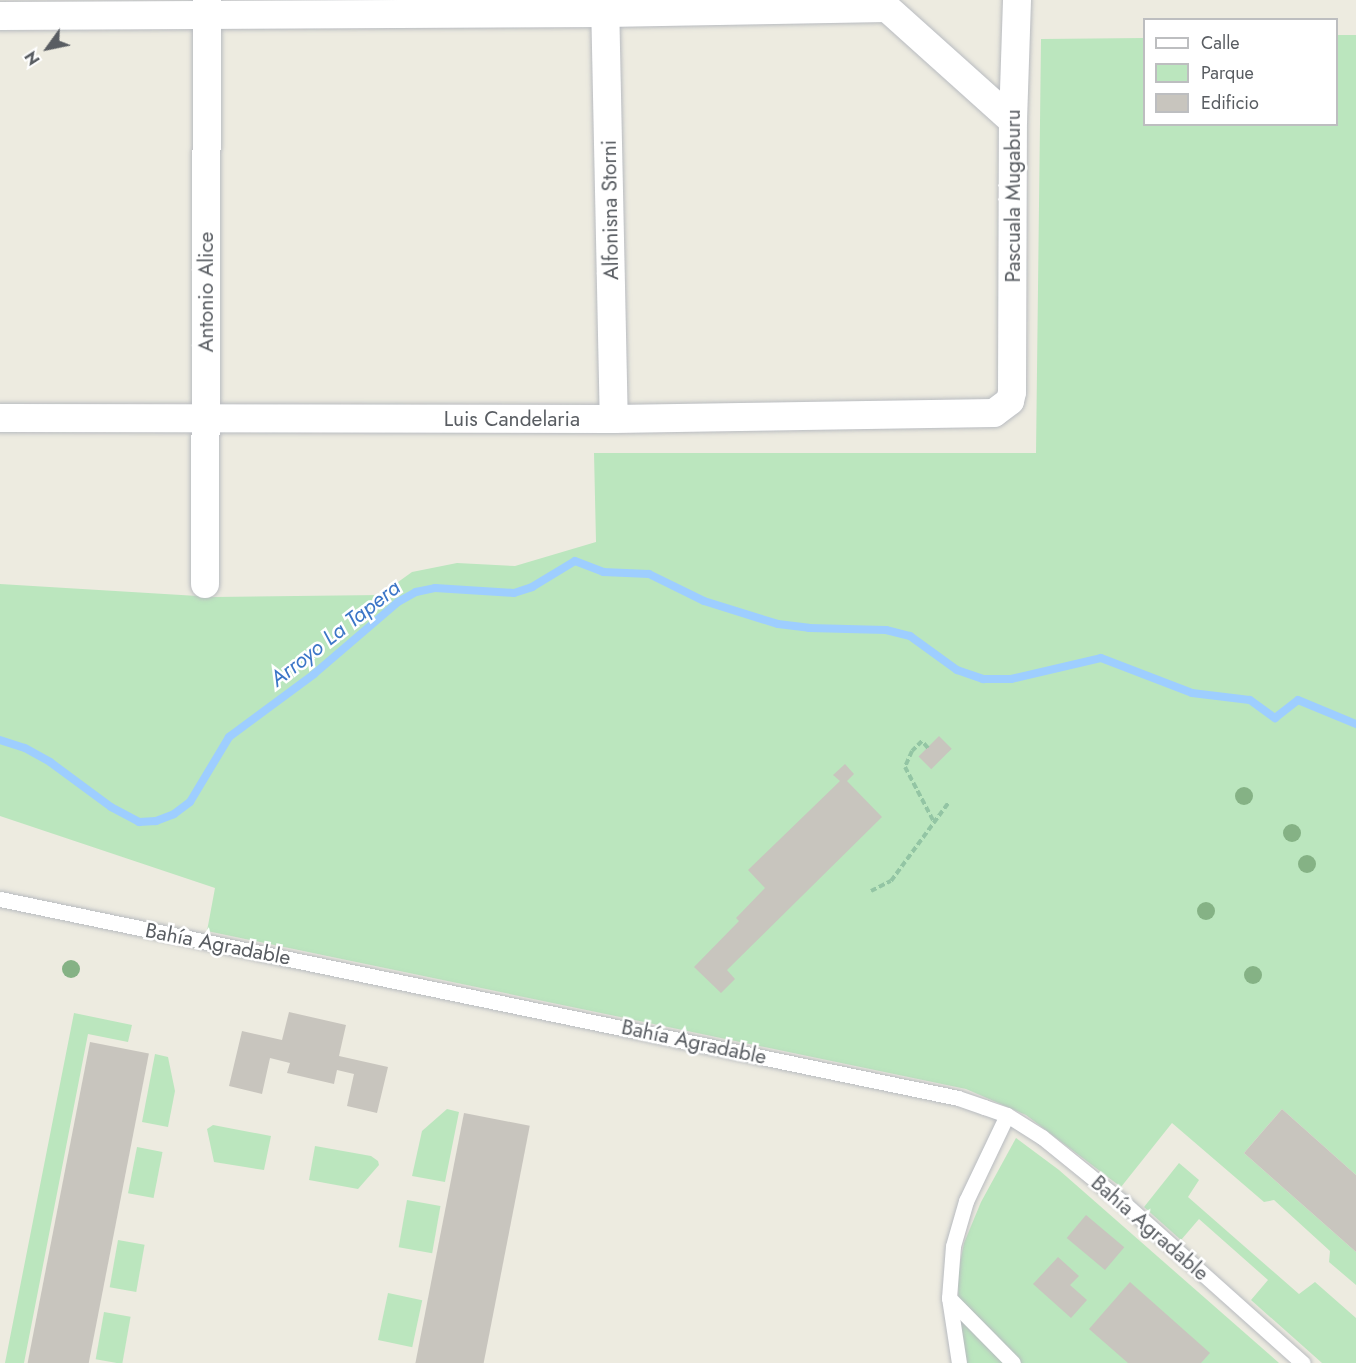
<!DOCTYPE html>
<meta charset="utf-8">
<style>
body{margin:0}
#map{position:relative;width:1356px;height:1363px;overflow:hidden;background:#edebe0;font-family:Jost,sans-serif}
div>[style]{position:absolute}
.green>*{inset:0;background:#bbe6be;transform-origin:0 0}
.stream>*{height:8px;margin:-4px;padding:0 4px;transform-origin:4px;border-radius:4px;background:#9eceff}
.building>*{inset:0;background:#c8c5be;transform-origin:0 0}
.path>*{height:4px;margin-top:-2px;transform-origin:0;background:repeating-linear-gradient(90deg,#93c5a4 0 6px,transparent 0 9px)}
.roads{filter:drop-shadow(0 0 2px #b8bbc0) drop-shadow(0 0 2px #b8bbc0)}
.service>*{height:15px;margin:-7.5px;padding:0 7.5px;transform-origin:7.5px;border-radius:7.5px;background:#fff}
.minor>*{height:28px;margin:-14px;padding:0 14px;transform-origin:14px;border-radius:14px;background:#fff}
.trees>*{width:18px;height:18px;margin:-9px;border-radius:50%;background:#85b285}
span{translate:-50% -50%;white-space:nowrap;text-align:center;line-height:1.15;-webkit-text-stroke:5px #fff;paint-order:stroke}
.street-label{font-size:21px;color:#595d62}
.water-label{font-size:22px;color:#3c76c7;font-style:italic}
.legend{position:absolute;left:1143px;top:18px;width:195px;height:108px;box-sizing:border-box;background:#fff;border:2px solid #bdbec0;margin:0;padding:8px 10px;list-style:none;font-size:18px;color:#595d62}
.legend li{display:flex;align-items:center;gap:12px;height:30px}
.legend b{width:30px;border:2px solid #bdbec0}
.north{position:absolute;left:18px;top:18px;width:60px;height:60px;-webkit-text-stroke:4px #fff;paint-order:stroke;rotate:237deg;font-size:16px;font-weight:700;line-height:24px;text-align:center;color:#595d62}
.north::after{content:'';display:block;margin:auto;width:21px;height:27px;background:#595d62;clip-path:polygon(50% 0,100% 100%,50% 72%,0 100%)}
</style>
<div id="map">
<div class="green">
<i style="clip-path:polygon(1337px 35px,1356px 35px,1356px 1175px,1282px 1109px,1244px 1153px,1356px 1252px,1356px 1285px,1329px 1262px,1330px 1251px,1274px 1200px,1264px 1202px,1172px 1123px,1121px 1187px,1026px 1115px,966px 1089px,207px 931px,215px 888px,0 816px,0 584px,214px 597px,380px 595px,412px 572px,457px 563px,515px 566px,596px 542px,594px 453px,1036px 453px,1041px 39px,1144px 38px,1144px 124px,1336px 124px)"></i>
<i style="clip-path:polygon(74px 1013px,132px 1025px,128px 1042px,88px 1034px,24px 1363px,5px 1363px)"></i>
<i style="clip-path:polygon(155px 1054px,168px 1057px,175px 1091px,168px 1127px,142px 1122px)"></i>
<i style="clip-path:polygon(447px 1109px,459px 1112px,445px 1182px,412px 1176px,422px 1131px)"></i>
<i style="clip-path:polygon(213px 1125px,271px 1136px,264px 1170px,214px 1162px,207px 1129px)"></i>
<i style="clip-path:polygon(1016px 1138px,1059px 1170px,1279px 1363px,966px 1363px,959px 1332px,958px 1273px,964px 1243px,981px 1202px)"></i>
<i style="clip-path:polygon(315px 1146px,371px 1156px,378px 1161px,379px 1165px,358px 1189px,309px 1180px)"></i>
<i style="left:137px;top:1147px;width:26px;height:47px;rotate:11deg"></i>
<i style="clip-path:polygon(1179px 1163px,1199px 1180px,1188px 1197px,1299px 1294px,1315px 1282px,1356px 1318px,1356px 1363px,1322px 1363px,1251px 1300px,1268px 1280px,1199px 1219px,1181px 1240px,1144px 1207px)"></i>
<i style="left:407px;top:1200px;width:34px;height:48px;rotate:10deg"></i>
<i style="left:118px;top:1240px;width:27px;height:48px;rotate:10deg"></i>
<i style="left:388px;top:1293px;width:35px;height:48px;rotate:12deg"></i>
<i style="left:104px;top:1312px;width:27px;height:48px;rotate:10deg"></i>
</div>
<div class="stream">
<i style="left:0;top:740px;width:26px;rotate:18deg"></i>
<i style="left:25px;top:748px;width:29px;rotate:29deg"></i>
<i style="left:50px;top:762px;width:76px;rotate:36.4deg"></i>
<i style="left:111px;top:807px;width:32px;rotate:28deg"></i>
<i style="left:139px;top:822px;width:17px;rotate:-3deg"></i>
<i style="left:156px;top:821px;width:19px;rotate:-21deg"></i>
<i style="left:174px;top:814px;width:20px;rotate:-37deg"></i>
<i style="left:190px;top:802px;width:76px;rotate:-59deg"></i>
<i style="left:229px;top:737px;width:106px;rotate:-36.5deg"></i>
<i style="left:314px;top:674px;width:111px;rotate:-40.6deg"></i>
<i style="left:398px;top:602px;width:21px;rotate:-29deg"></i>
<i style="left:416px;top:592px;width:19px;rotate:-12deg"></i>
<i style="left:435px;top:588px;width:79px;rotate:3.6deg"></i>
<i style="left:514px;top:593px;width:19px;rotate:-18deg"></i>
<i style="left:532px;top:587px;width:50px;rotate:-31.2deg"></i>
<i style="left:575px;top:561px;width:30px;rotate:21deg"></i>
<i style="left:603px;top:572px;width:46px;rotate:2.5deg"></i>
<i style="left:649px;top:574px;width:61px;rotate:26.1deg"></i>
<i style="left:704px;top:601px;width:77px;rotate:17.3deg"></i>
<i style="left:778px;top:624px;width:31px;rotate:7deg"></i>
<i style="left:809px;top:628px;width:77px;rotate:1.5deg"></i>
<i style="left:886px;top:630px;width:25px;rotate:14deg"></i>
<i style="left:910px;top:636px;width:58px;rotate:35.9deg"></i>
<i style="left:957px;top:670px;width:28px;rotate:19deg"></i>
<i style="left:983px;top:679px;width:28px"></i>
<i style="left:1011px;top:679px;width:92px;rotate:-13.1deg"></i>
<i style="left:1101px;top:658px;width:97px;rotate:21deg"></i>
<i style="left:1192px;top:693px;width:58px;rotate:6.9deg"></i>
<i style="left:1250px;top:700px;width:31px;rotate:36deg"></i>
<i style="left:1275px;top:718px;width:29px;rotate:-38deg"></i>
<i style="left:1298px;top:700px;width:63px;rotate:22.5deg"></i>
</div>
<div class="building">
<i style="left:939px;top:736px;width:18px;height:29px;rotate:45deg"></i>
<i style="clip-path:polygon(845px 764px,854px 774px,847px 781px,882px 817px,727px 970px,735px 979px,721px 993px,694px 967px,739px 921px,736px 918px,765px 888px,748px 870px,840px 781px,833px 775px)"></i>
<i style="clip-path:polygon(289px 1012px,346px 1025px,339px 1056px,388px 1067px,377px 1113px,347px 1106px,354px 1074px,337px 1070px,334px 1084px,287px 1073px,290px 1063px,270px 1058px,262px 1094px,229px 1086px,242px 1031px,282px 1040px)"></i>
<i style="left:90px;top:1042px;width:60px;height:327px;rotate:11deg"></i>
<i style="clip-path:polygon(1282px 1109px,1356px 1175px,1356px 1252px,1244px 1153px)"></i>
<i style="left:464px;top:1113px;width:67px;height:255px;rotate:11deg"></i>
<i style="left:1086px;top:1215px;width:50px;height:30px;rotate:40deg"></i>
<i style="clip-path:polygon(1058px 1257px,1079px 1276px,1070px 1285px,1087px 1300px,1071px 1318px,1033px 1284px)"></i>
<i style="clip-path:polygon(1130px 1282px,1210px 1353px,1201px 1363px,1128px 1363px,1089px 1329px)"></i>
</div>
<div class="path">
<i style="left:928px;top:748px;width:9px;rotate:-131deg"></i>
<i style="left:922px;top:741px;width:14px;rotate:135deg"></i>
<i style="left:912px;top:751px;width:17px;rotate:114deg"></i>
<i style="left:905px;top:767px;width:62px;rotate:62.2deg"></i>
<i style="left:871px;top:891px;width:22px;rotate:-27deg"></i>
<i style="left:891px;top:881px;width:98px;rotate:-53.7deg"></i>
</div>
<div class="roads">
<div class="service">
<i style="left:0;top:899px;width:978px;rotate:11.73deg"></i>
<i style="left:958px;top:1098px;width:28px;rotate:19deg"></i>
<i style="left:984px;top:1107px;width:24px;rotate:19deg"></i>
<i style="left:1007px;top:1115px;width:41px;rotate:32.2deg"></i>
<i style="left:1042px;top:1137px;width:108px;rotate:39deg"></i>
<i style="left:1126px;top:1205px;width:237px;rotate:41.8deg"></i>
<i style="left:949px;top:1298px;width:91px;rotate:45.4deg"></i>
<i style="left:959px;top:1363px;width:66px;rotate:-98.7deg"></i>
<i style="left:949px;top:1298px;width:52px;rotate:-85.6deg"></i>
<i style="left:953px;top:1246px;width:47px;rotate:-73.9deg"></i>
<i style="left:966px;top:1201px;width:95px;rotate:-64.5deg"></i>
</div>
<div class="minor">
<i style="left:605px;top:0;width:419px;rotate:88.8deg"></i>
<i style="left:878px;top:0;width:181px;rotate:41.9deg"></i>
<i style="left:0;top:16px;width:606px;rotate:-0.28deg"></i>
<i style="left:606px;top:13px;width:281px;rotate:-1deg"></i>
<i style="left:0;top:418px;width:614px;rotate:0.09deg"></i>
<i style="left:614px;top:419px;width:380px;rotate:-0.9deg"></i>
<i style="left:994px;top:413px;width:20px;rotate:-37deg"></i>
<i style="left:1010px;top:401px;width:9px;rotate:-77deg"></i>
<i style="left:1012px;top:392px;width:271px;rotate:-89.8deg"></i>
<i style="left:1013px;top:121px;width:121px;rotate:-88.1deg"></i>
<i style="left:205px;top:584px;width:584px;rotate:-89.8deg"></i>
</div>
</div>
<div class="trees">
<i style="left:1244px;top:796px"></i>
<i style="left:1292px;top:833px"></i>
<i style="left:1307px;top:864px"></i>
<i style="left:1206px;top:911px"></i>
<i style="left:71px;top:969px"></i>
<i style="left:1253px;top:975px"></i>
</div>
<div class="street-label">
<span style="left:1013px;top:196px;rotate:-90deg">Pascuala Mugaburu</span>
<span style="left:610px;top:210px;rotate:-91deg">Alfonisna Storni</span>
<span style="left:206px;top:292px;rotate:-90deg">Antonio Alice</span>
<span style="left:512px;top:419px">Luis Candelaria</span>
<span style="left:218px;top:944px;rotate:11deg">Bahía Agradable</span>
<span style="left:694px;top:1042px;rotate:12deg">Bahía Agradable</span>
<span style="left:1150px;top:1228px;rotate:41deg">Bahía Agradable</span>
</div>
<div class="water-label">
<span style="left:335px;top:633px;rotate:-38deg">Arroyo La Tapera</span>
</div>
<ul class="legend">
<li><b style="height:8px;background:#fff"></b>Calle</li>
<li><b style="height:16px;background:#bbe6be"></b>Parque</li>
<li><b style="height:16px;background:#c8c5be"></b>Edificio</li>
</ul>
<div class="north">N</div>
</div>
